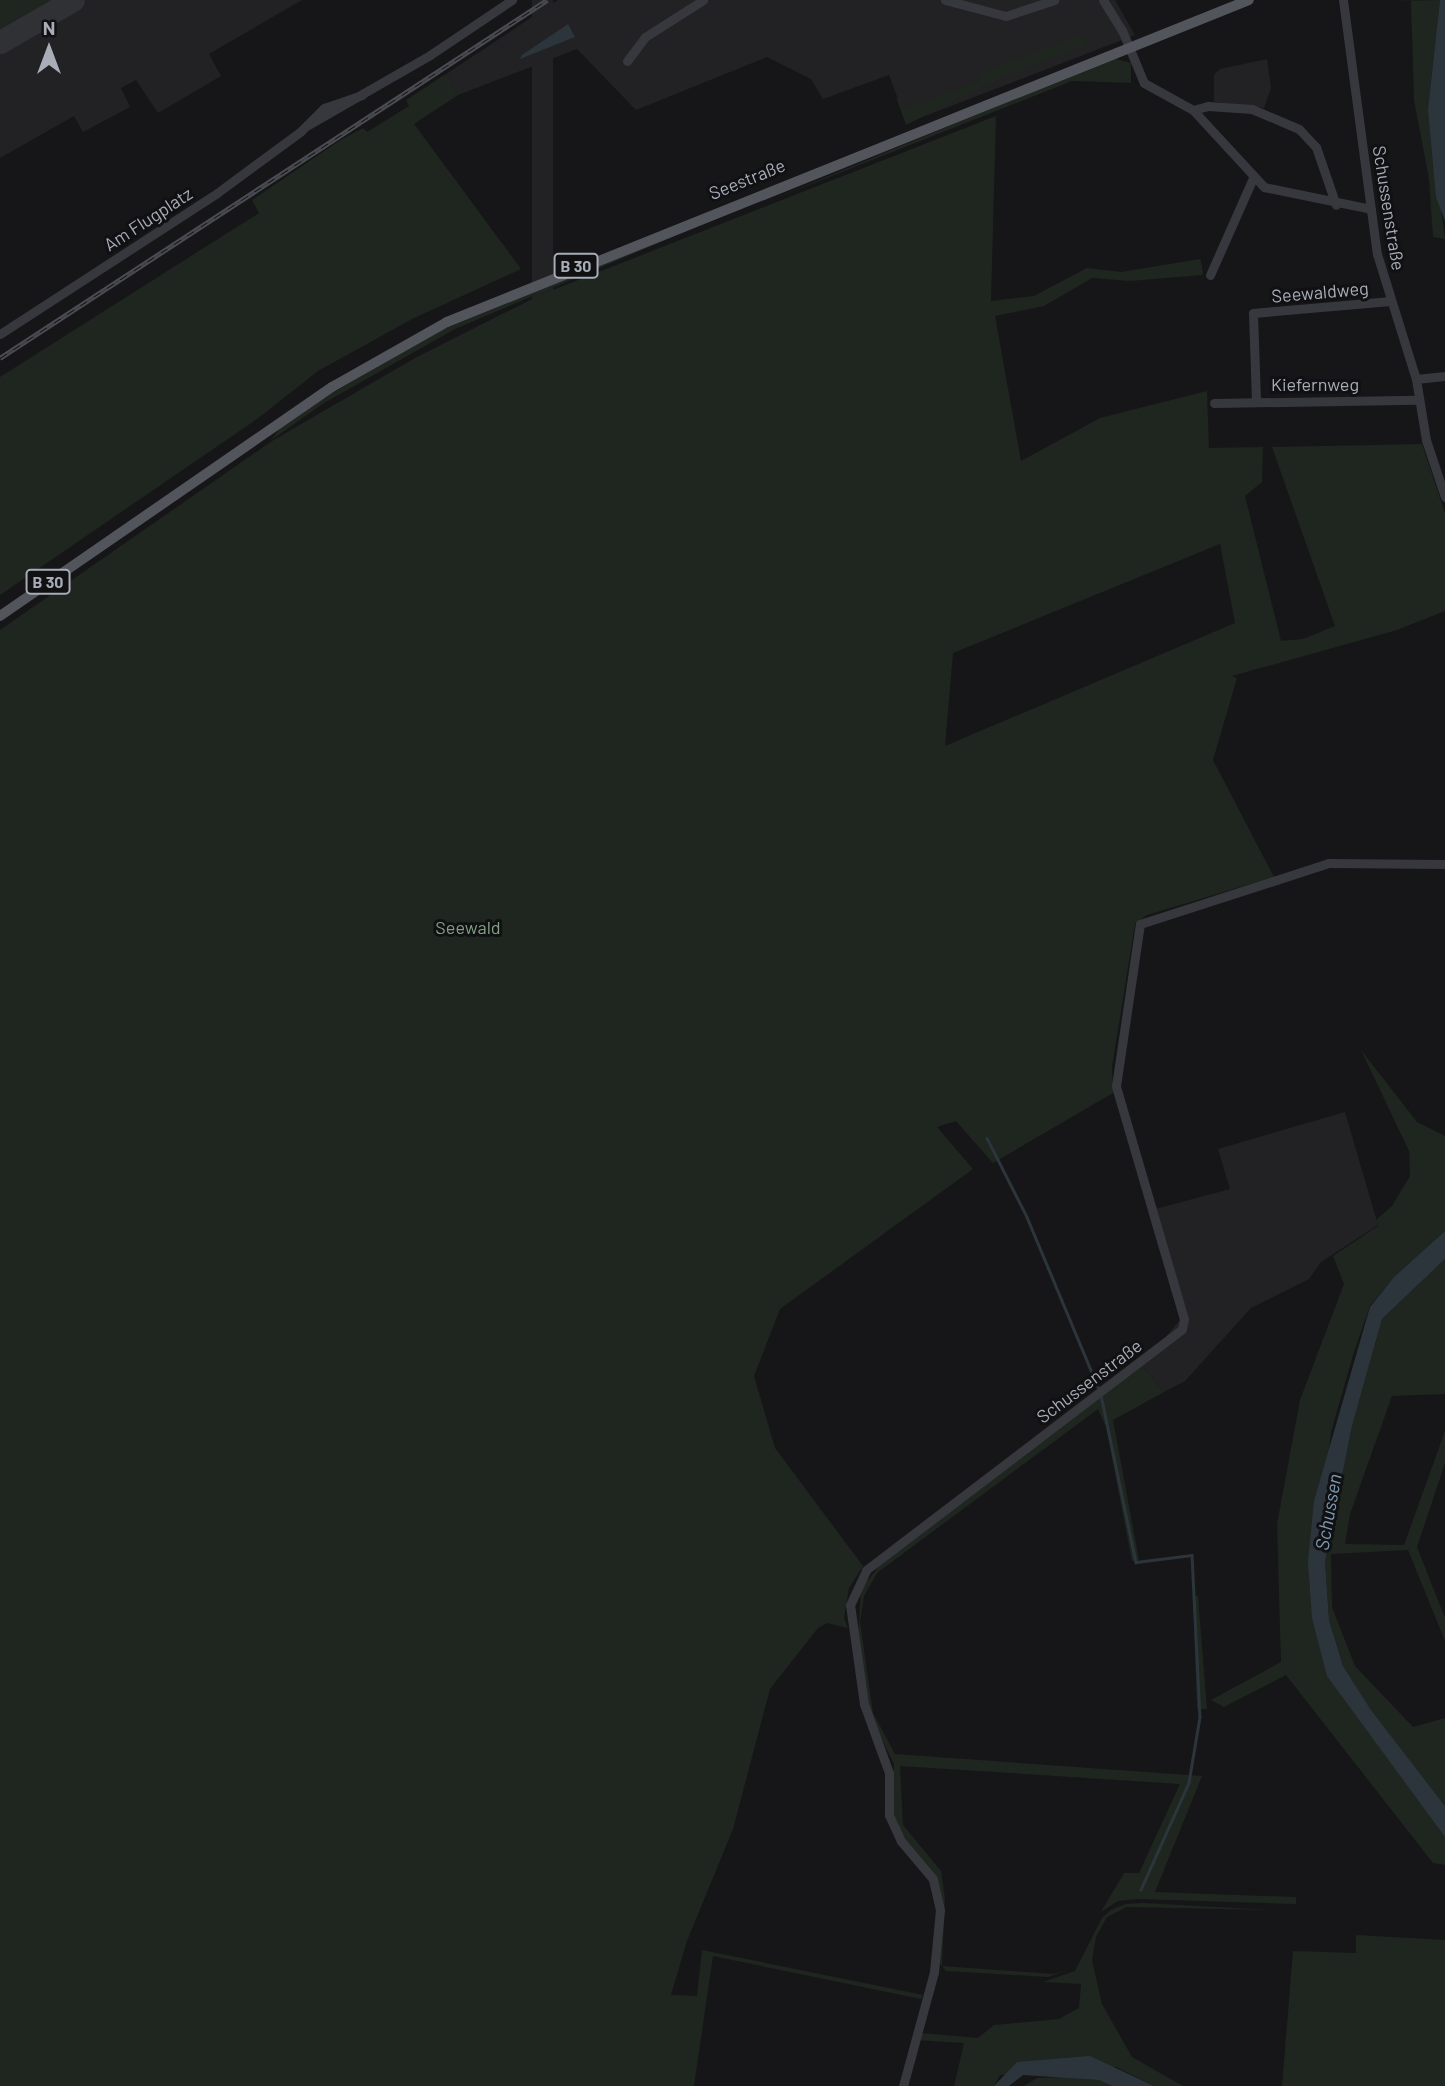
<!DOCTYPE html>
<meta charset="utf-8">
<style>
body{margin:0}
#map{position:relative;width:1445px;height:2086px;overflow:hidden;background:#161618;font-family:Barlow,sans-serif}
div>[style]{position:absolute}
.built>*{inset:0;background:#222225;transform-origin:0 0}
.green>*{inset:0;background:#1e261f}
.water>*{inset:0;background:#2c353c}
.stream>*{height:2.5px;margin:-1.25px;padding:0 1.25px;transform-origin:1.25px;border-radius:1.25px;background:#2c353c}
.taxiway>*{height:23px;margin:-11.5px;padding:0 11.5px;transform-origin:11.5px;border-radius:11.5px;background:#303135}
.minor>*{height:9px;margin:-4.5px;padding:0 4.5px;transform-origin:4.5px;border-radius:4.5px;background:#37383d}
.major>*{height:10px;margin:-5px;padding:0 5px;transform-origin:5px;border-radius:5px;background:#53555c}
.rail>*{height:5px;margin-top:-2.5px;transform-origin:0;background:repeating-linear-gradient(90deg,#111113 0 8px,#4a4c52 0 16px);box-sizing:border-box;border-block:2px solid #4a4c52}
span{translate:-50% -50%;white-space:nowrap;text-align:center;line-height:1.15;-webkit-text-stroke:6px #111113;paint-order:stroke}
.shield-label span{padding:2px 5px;background:#111113;border:2px solid;border-radius:5px;-webkit-text-stroke-width:0}
.shield-label{font-size:16px;color:#a8adb8;font-weight:700}
.street-label{font-size:18px;color:#a8adb8}
.park-label{font-size:18px;color:#7fa381}
.water-label{font-size:19px;color:#7f9bb3;font-style:italic}
.north{position:absolute;left:14px;top:14px;width:70px;height:70px;-webkit-text-stroke:5px #111113;paint-order:stroke;rotate:0deg;font-size:19px;font-weight:700;line-height:28px;text-align:center;color:#a8adb8}
.north::after{content:'';display:block;margin:auto;width:24px;height:32px;background:#a8adb8;clip-path:polygon(50% 0,100% 100%,50% 72%,0 100%)}
</style>
<div id="map">
<div class="built">
<i style="clip-path:polygon(0 0,302px 0,209px 54px,221px 76px,158px 113px,136px 80px,121px 88px,130px 107px,83px 132px,74px 116px,0 158px)"></i>
<i style="left:532px;top:0;width:21px;height:636px"></i>
<i style="clip-path:polygon(558px 0,1115px 0,1135px 35px,907px 123px,889px 75px,823px 99px,811px 79px,767px 57px,636px 110px,577px 49px,458px 95px,446px 74px)"></i>
<i style="clip-path:polygon(1267px 59px,1271px 88px,1264px 108px,1214px 102px,1214px 75px,1220px 69px)"></i>
<i style="clip-path:polygon(1345px 1112px,1378px 1225px,1321px 1262px,1309px 1279px,1251px 1308px,1185px 1381px,1164px 1392px,1142px 1365px,1180px 1320px,1148px 1211px,1230px 1189px,1218px 1149px)"></i>
</div>
<div class="green">
<i style="clip-path:polygon(0 0,50px 0,0 29px)"></i>
<i style="clip-path:polygon(1440px 0,1428px 109px,1445px 239px,1433px 237px,1429px 179px,1414px 100px,1411px 1px,1389px 1px)"></i>
<i style="clip-path:polygon(1084px 34px,1087px 44px,983px 86px,906px 125px,896px 97px,908px 108px,980px 81px,978px 74px)"></i>
<i style="clip-path:polygon(1113px 58px,1131px 63px,1131px 83px,1072px 81px,766px 202px)"></i>
<i style="clip-path:polygon(446px 74px,458px 95px,414px 124px,521px 269px,412px 319px,318px 371px,257px 419px,0 595px,0 377px,259px 213px,252px 200px,339px 141px,363px 128px,367px 132px,409px 106px,406px 100px)"></i>
<i style="clip-path:polygon(evenodd,996px 116px,991px 301px,1034px 296px,1087px 268px,1121px 272px,1200px 259px,1202px 266px,1203px 275px,1130px 281px,1092px 278px,1044px 306px,995px 316px,1021px 461px,1100px 418px,1207px 391px,1209px 448px,1263px 447px,1262px 482px,1245px 496px,1281px 641px,1303px 639px,1335px 626px,1272px 447px,1422px 444px,1445px 513px,1445px 611px,1397px 630px,1232px 676px,1237px 678px,1213px 760px,1274px 877px,1147px 915px,1135px 924px,1112px 1067px,1113px 1093px,993px 1163px,956px 1121px,937px 1127px,973px 1169px,780px 1309px,754px 1376px,775px 1448px,863px 1566px,849px 1588px,844px 1618px,848px 1628px,827px 1623px,818px 1628px,770px 1689px,733px 1829px,687px 1941px,671px 1995px,697px 1996px,702px 1950px,923px 1995px,921px 1999px,713px 1956px,694px 2086px,0 2086px,0 630px,272px 441px,415px 358px,540px 295px,996px 116px,1220px 544px,1235px 623px,945px 746px,953px 653px,1220px 544px)"></i>
<i style="clip-path:polygon(758px 201px,455px 329px,324px 403px,270px 441px,281px 427px,334px 392px,439px 331px)"></i>
<i style="clip-path:polygon(1361px 1050px,1417px 1122px,1445px 1136px,1445px 1231px,1394px 1277px,1370px 1306px,1354px 1352px,1331px 1432px,1312px 1618px,1413px 1792px,1445px 1837px,1445px 1865px,1433px 1863px,1286px 1675px,1224px 1707px,1211px 1700px,1281px 1662px,1277px 1524px,1300px 1400px,1344px 1284px,1333px 1256px,1378px 1226px,1376px 1220px,1392px 1206px,1410px 1176px,1409px 1151px)"></i>
<i style="clip-path:polygon(1445px 1259px,1445px 1394px,1392px 1396px,1350px 1514px,1345px 1544px,1404px 1545px,1445px 1431px,1445px 1463px,1417px 1547px,1445px 1618px,1445px 1641px,1408px 1550px,1331px 1554px,1332px 1607px,1355px 1666px,1413px 1727px,1445px 1718px,1445px 1806px,1371px 1710px,1343px 1666px,1329px 1620px,1325px 1561px,1352px 1426px,1382px 1319px)"></i>
<i style="clip-path:polygon(1142px 1365px,1164px 1392px,1113px 1420px,1139px 1560px,1132px 1561px,1106px 1427px,1098px 1409px,877px 1573px,864px 1596px,860px 1622px,873px 1713px,895px 1754px,1202px 1776px,1155px 1892px,1296px 1897px,1296px 1904px,1138px 1899px,1118px 1901px,1101px 1912px,1124px 1873px,1139px 1873px,1180px 1784px,900px 1766px,903px 1825px,941px 1871px,945px 1899px,942px 1966px,1053px 1974px,1067px 1970px,1048px 1977px,946px 1971px,940px 1964px,941px 1897px,893px 1818px,894px 1764px,871px 1717px,865px 1691px,858px 1642px,861px 1589px,884px 1560px)"></i>
<i style="clip-path:polygon(1193px 1596px,1198px 1596px,1207px 1709px,1197px 1709px)"></i>
<i style="clip-path:polygon(1143px 1903px,1272px 1910px,1127px 1907px,1107px 1917px,1096px 1937px,1092px 1960px,1102px 2004px,1132px 2057px,1183px 2086px,1154px 2086px,1116px 2067px,1000px 2075px,994px 2086px,954px 2086px,964px 2043px,915px 2040px,938px 1975px,921px 2033px,978px 2038px,994px 2025px,1059px 2019px,1079px 2008px,1081px 1984px,1043px 1982px,1075px 1971px,1102px 1918px,1111px 1910px,1126px 1904px)"></i>
<i style="clip-path:polygon(1356px 1935px,1445px 1940px,1445px 2086px,1282px 2086px,1293px 1951px,1356px 1953px)"></i>
<i style="clip-path:polygon(1065px 2077px,1099px 2080px,1112px 2086px,1024px 2086px,1037px 2078px)"></i>
</div>
<div class="water">
<i style="clip-path:polygon(1440px 0,1445px 0,1445px 221px,1436px 197px,1428px 109px)"></i>
<i style="clip-path:polygon(568px 24px,575px 37px,520px 59px,522px 55px)"></i>
<i style="clip-path:polygon(1445px 1231px,1445px 1259px,1382px 1319px,1352px 1426px,1325px 1561px,1329px 1620px,1343px 1666px,1371px 1710px,1445px 1806px,1445px 1837px,1327px 1676px,1312px 1618px,1308px 1562px,1314px 1501px,1370px 1307px,1394px 1277px)"></i>
<i style="clip-path:polygon(1090px 2056px,1154px 2086px,1112px 2086px,1099px 2080px,1023px 2075px,1009px 2086px,994px 2086px,1017px 2062px)"></i>
</div>
<div class="stream">
<i style="left:987px;top:1138px;width:89px;rotate:63.1deg"></i>
<i style="left:1027px;top:1217px;width:184px;rotate:67.3deg"></i>
<i style="left:1101px;top:1395px;width:171px;rotate:78.2deg"></i>
<i style="left:1136px;top:1562px;width:56px;rotate:-7.1deg"></i>
<i style="left:1192px;top:1555px;width:162px;rotate:87.2deg"></i>
<i style="left:1200px;top:1717px;width:67px;rotate:99.5deg"></i>
<i style="left:1189px;top:1783px;width:117px;rotate:114.2deg"></i>
</div>
<div class="taxiway">
<i style="left:0;top:42px;width:84px;rotate:-29.9deg"></i>
</div>
<div class="minor">
<i style="left:945px;top:0;width:63px;rotate:14.7deg"></i>
<i style="left:1006px;top:16px;width:51px;rotate:-18.4deg"></i>
<i style="left:1103px;top:0;width:36px;rotate:58deg"></i>
<i style="left:1122px;top:30px;width:57px;rotate:67.5deg"></i>
<i style="left:1144px;top:83px;width:56px;rotate:28.9deg"></i>
<i style="left:1193px;top:110px;width:105px;rotate:47.3deg"></i>
<i style="left:1264px;top:187px;width:109px;rotate:11.6deg"></i>
<i style="left:1343px;top:0;width:256px;rotate:82.4deg"></i>
<i style="left:1377px;top:254px;width:131px;rotate:72.7deg"></i>
<i style="left:1416px;top:379px;width:62px;rotate:80.7deg"></i>
<i style="left:1426px;top:440px;width:60px;rotate:71.6deg"></i>
<i style="left:627px;top:61px;width:30px;rotate:-53deg"></i>
<i style="left:645px;top:37px;width:69px;rotate:-32.5deg"></i>
<i style="left:1193px;top:110px;width:16px;rotate:-15deg"></i>
<i style="left:1208px;top:106px;width:44px;rotate:3.9deg"></i>
<i style="left:1252px;top:109px;width:51px;rotate:23.1deg"></i>
<i style="left:1299px;top:129px;width:25px;rotate:47deg"></i>
<i style="left:1316px;top:147px;width:61px;rotate:71deg"></i>
<i style="left:308px;top:125px;width:141px;rotate:-29.8deg"></i>
<i style="left:430px;top:55px;width:99px;rotate:-33.9deg"></i>
<i style="left:1210px;top:275px;width:106px;rotate:-66.1deg"></i>
<i style="left:0;top:334px;width:259px;rotate:-33deg"></i>
<i style="left:217px;top:193px;width:104px;rotate:-36.4deg"></i>
<i style="left:301px;top:131px;width:33px;rotate:-45deg"></i>
<i style="left:324px;top:108px;width:40px;rotate:-18.9deg"></i>
<i style="left:1416px;top:379px;width:29px;rotate:-6deg"></i>
<i style="left:1256px;top:400px;width:87px;rotate:-92deg"></i>
<i style="left:1253px;top:313px;width:138px;rotate:-5deg"></i>
<i style="left:1214px;top:403px;width:202px;rotate:-0.9deg"></i>
<i style="left:903px;top:2086px;width:118px;rotate:-74.8deg"></i>
<i style="left:934px;top:1972px;width:62px;rotate:-84.5deg"></i>
<i style="left:940px;top:1910px;width:32px;rotate:-103deg"></i>
<i style="left:933px;top:1879px;width:50px;rotate:-130.1deg"></i>
<i style="left:901px;top:1841px;width:29px;rotate:-115deg"></i>
<i style="left:889px;top:1815px;width:42px;rotate:-90deg"></i>
<i style="left:889px;top:1773px;width:73px;rotate:-109.9deg"></i>
<i style="left:864px;top:1704px;width:100px;rotate:-98deg"></i>
<i style="left:850px;top:1605px;width:38px;rotate:-65deg"></i>
<i style="left:866px;top:1570px;width:397px;rotate:-37.3deg"></i>
<i style="left:1182px;top:1329px;width:10px;rotate:-79deg"></i>
<i style="left:1184px;top:1319px;width:243px;rotate:-106.3deg"></i>
<i style="left:1116px;top:1086px;width:164px;rotate:-81.6deg"></i>
<i style="left:1140px;top:924px;width:199px;rotate:-17.9deg"></i>
<i style="left:1329px;top:863px;width:116px;rotate:0.5deg"></i>
</div>
<div class="major">
<i style="left:0;top:616px;width:403px;rotate:-34.6deg"></i>
<i style="left:332px;top:387px;width:132px;rotate:-29.5deg"></i>
<i style="left:447px;top:322px;width:864px;rotate:-21.88deg"></i>
</div>
<div class="rail">
<i style="left:0;top:358px;width:654px;rotate:-33.2deg"></i>
</div>
<div class="shield-label">
<span style="left:576px;top:266px">B 30</span>
<span style="left:48px;top:582px">B 30</span>
</div>
<div class="street-label">
<span style="left:747px;top:179px;rotate:-22deg">Seestraße</span>
<span style="left:1389px;top:208px;rotate:81deg">Schussenstraße</span>
<span style="left:148px;top:219px;rotate:-33deg">Am Flugplatz</span>
<span style="left:1320px;top:292px;rotate:-5deg">Seewaldweg</span>
<span style="left:1315px;top:384px">Kiefernweg</span>
<span style="left:1089px;top:1381px;rotate:-37deg">Schussenstraße</span>
</div>
<div class="park-label">
<span style="left:468px;top:927px">Seewald</span>
</div>
<div class="water-label">
<span style="left:1328px;top:1512px;rotate:-80deg">Schussen</span>
</div>
<div class="north">N</div>
</div>
